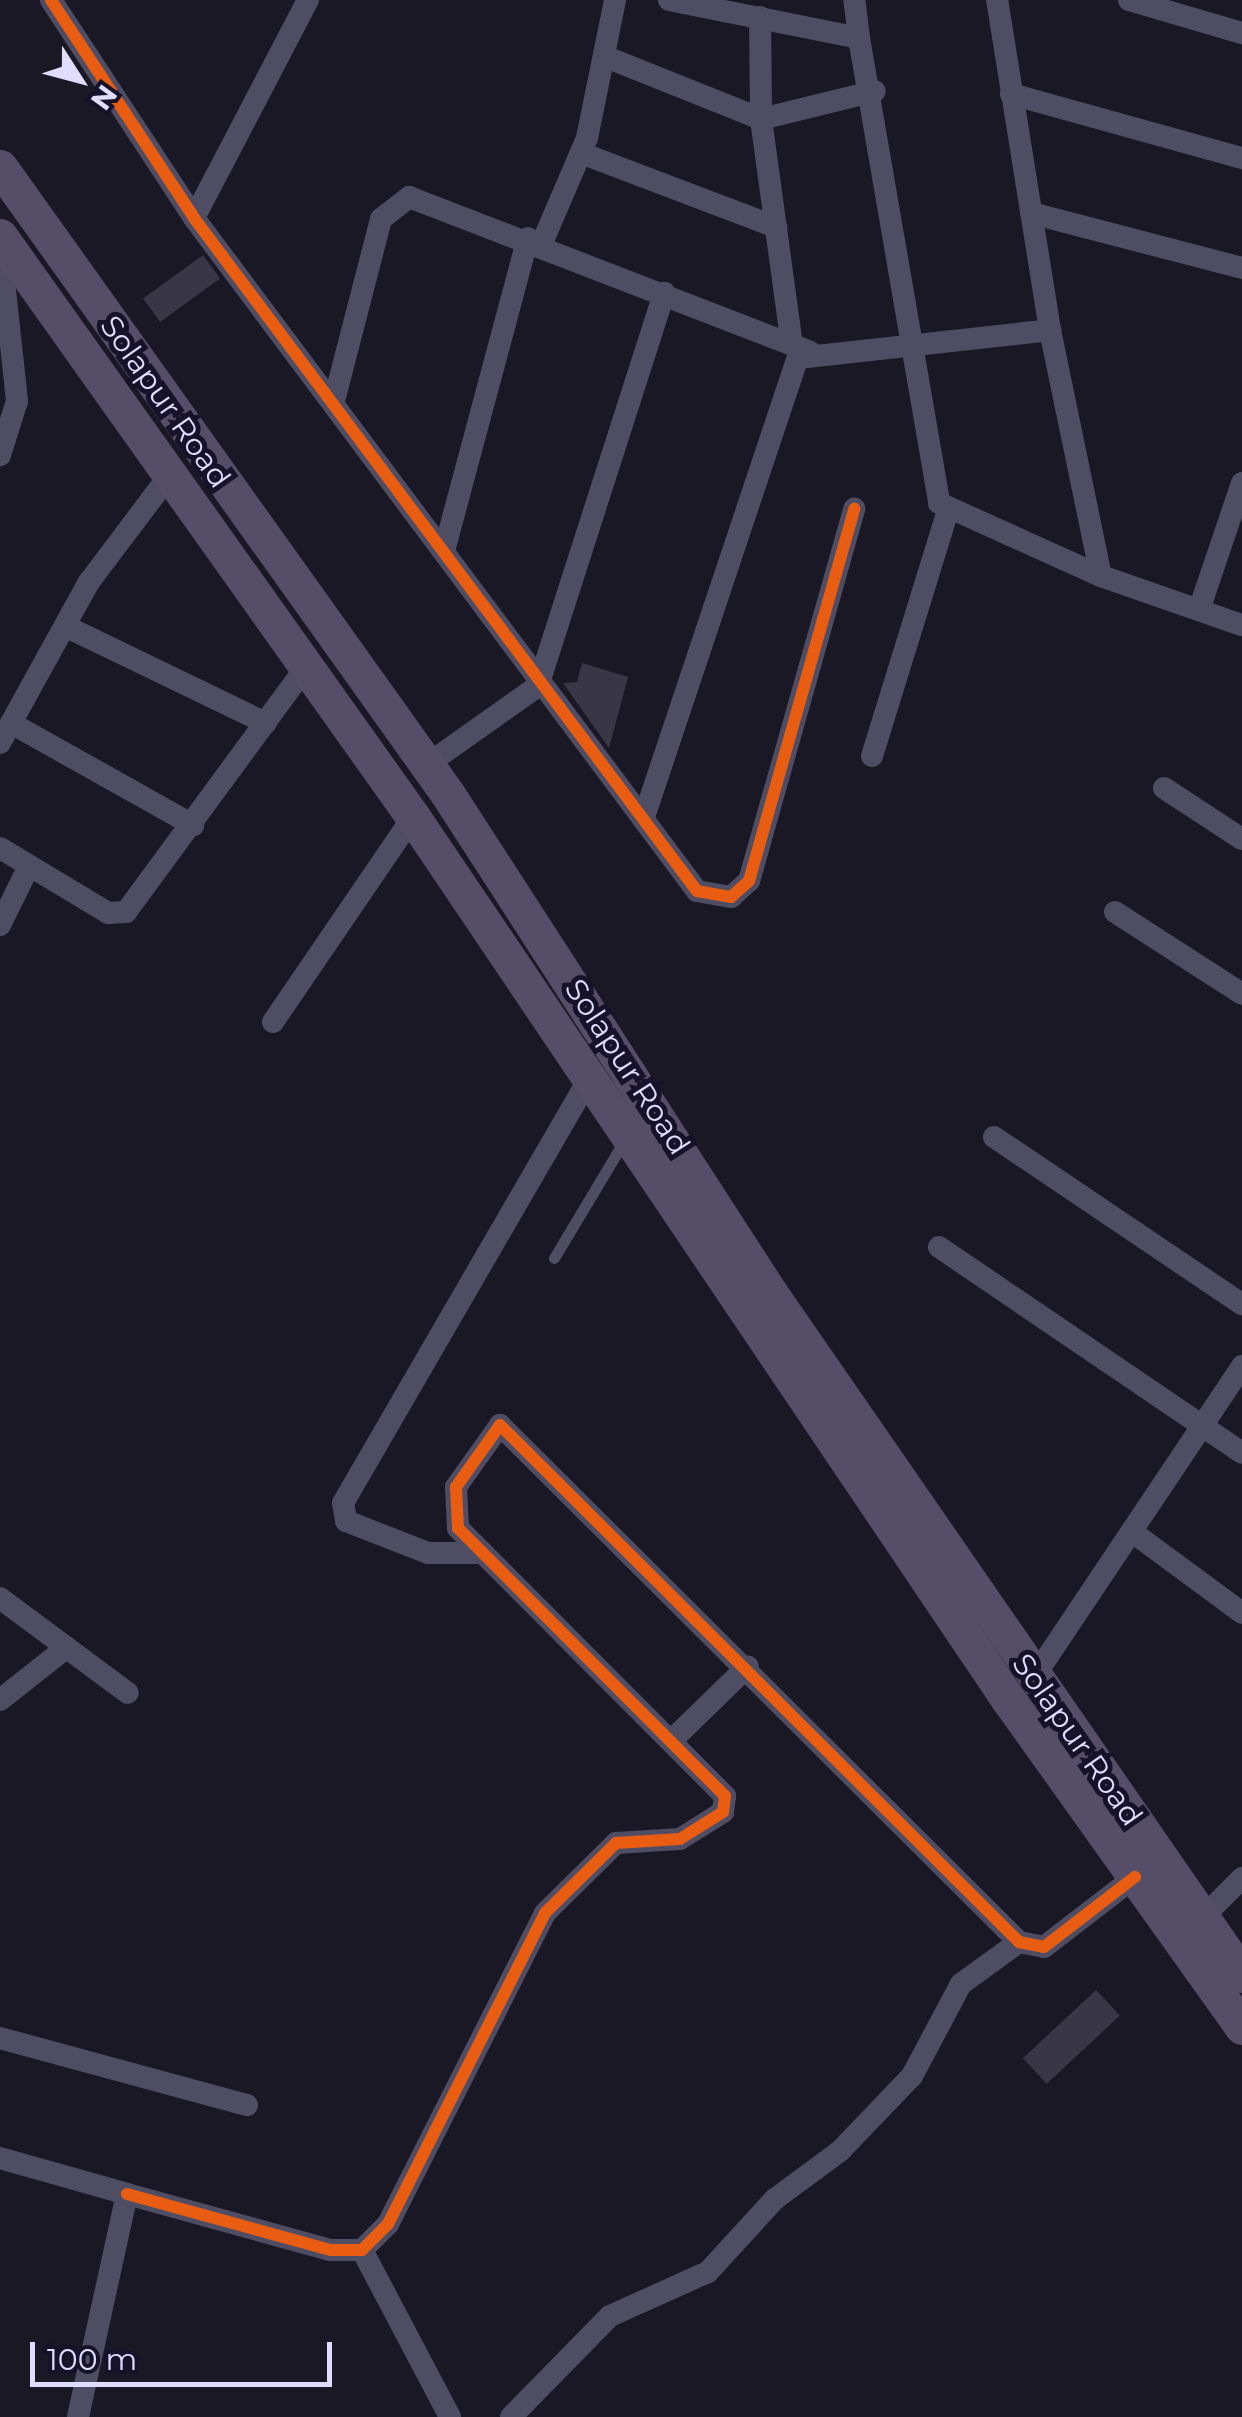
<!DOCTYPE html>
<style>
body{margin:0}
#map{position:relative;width:1242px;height:2417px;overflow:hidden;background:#1a1824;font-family:Montserrat,sans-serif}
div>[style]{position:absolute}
.building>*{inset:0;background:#393646;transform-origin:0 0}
.service>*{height:11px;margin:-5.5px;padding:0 5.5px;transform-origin:5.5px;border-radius:5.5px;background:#4e4d64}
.minor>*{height:22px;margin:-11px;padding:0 11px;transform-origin:11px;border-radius:11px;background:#4e4d64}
.primary>*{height:35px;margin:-17.5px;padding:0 17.5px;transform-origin:17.5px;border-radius:17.5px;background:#564e69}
.cycleway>*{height:12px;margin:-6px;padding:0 6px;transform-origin:6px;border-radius:6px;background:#e95d12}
span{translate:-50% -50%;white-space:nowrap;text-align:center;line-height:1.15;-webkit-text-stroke:10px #16122a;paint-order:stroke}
.street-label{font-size:30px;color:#e0dcfe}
.north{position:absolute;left:30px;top:30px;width:100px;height:100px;-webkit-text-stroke:8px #16122a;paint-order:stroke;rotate:126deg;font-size:28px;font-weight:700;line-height:40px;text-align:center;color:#e0dcfe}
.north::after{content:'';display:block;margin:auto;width:35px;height:45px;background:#e0dcfe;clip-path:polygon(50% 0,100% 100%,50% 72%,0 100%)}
.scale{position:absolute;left:30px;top:2342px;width:302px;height:45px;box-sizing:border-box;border:5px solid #e0dcfe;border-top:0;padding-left:12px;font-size:30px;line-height:35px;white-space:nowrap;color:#e0dcfe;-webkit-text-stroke:8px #16122a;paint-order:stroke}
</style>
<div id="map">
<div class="building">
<i style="left:203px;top:255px;width:29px;height:74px;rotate:54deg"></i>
<i style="clip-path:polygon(582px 663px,628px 677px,609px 748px,563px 683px,577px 682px)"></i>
<i style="left:1096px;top:1990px;width:35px;height:100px;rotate:47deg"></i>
</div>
<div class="service">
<i style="left:554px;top:1258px;width:136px;rotate:-59.1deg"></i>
</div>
<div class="minor">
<i style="left:51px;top:0;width:261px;rotate:56.7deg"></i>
<i style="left:194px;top:218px;width:840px;rotate:53.23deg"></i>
<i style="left:697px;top:891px;width:35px;rotate:10deg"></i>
<i style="left:731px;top:897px;width:24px;rotate:-42deg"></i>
<i style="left:749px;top:881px;width:387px;rotate:-74.2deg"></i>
<i style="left:669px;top:0;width:194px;rotate:11.3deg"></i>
<i style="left:859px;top:38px;width:38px;rotate:-97deg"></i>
<i style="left:1129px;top:0;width:118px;rotate:16.3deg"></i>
<i style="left:760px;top:17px;width:102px;rotate:89.4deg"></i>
<i style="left:761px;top:119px;width:227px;rotate:82.2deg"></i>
<i style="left:859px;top:38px;width:472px;rotate:80.2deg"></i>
<i style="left:939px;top:503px;width:178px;rotate:24.3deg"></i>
<i style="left:1101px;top:576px;width:149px;rotate:19.2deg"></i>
<i style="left:606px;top:57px;width:167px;rotate:21.8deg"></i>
<i style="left:761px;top:119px;width:117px;rotate:-13.8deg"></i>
<i style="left:1011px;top:94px;width:240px;rotate:15.5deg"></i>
<i style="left:581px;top:153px;width:209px;rotate:20.8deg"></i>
<i style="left:1031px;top:213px;width:218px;rotate:14.6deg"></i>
<i style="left:194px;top:218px;width:246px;rotate:-62.4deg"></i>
<i style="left:542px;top:243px;width:114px;rotate:-66.8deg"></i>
<i style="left:587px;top:138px;width:141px;rotate:-78.5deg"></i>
<i style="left:0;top:244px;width:158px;rotate:83.8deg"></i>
<i style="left:17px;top:401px;width:57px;rotate:107.5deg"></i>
<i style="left:1050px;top:330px;width:251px;rotate:78.3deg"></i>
<i style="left:335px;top:397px;width:184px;rotate:-75.5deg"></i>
<i style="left:381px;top:219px;width:36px;rotate:-38deg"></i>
<i style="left:409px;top:197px;width:430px;rotate:21.1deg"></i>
<i style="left:444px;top:551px;width:324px;rotate:-75deg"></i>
<i style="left:1199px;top:610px;width:134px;rotate:-71.3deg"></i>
<i style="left:65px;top:626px;width:223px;rotate:25.8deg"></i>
<i style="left:11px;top:723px;width:209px;rotate:29.3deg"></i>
<i style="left:0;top:743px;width:184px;rotate:-61.1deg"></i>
<i style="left:89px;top:582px;width:131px;rotate:-53deg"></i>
<i style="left:872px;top:756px;width:257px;rotate:-72.8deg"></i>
<i style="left:425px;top:766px;width:138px;rotate:-35.3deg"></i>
<i style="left:538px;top:686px;width:413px;rotate:-72.2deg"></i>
<i style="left:1164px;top:788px;width:93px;rotate:33.2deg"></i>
<i style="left:644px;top:817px;width:484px;rotate:-71.5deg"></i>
<i style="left:798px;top:358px;width:254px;rotate:-6.3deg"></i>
<i style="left:1050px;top:330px;width:334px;rotate:-99.1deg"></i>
<i style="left:0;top:848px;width:126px;rotate:31deg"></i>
<i style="left:108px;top:913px;width:18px;rotate:-3deg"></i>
<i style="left:126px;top:912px;width:300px;rotate:-53.7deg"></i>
<i style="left:1115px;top:912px;width:151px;rotate:32.8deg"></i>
<i style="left:0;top:925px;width:66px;rotate:-63.8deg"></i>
<i style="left:273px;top:1022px;width:248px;rotate:-55.7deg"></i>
<i style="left:994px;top:1137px;width:299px;rotate:34deg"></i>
<i style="left:939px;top:1247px;width:366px;rotate:34.2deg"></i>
<i style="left:1135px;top:1534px;width:133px;rotate:36.4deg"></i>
<i style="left:483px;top:1553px;width:55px;rotate:180deg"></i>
<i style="left:428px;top:1553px;width:88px;rotate:-158.7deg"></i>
<i style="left:346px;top:1521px;width:18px;rotate:-99deg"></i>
<i style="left:343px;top:1503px;width:489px;rotate:-59.9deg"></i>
<i style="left:0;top:1598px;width:159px;rotate:36.6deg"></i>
<i style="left:1032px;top:1680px;width:378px;rotate:-56.2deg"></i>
<i style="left:0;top:1700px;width:85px;rotate:-38.3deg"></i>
<i style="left:671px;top:1741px;width:107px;rotate:-44.2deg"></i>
<i style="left:1202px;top:1918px;width:57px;rotate:-45deg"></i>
<i style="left:0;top:2038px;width:256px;rotate:15.2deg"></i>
<i style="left:0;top:2158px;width:132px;rotate:15.8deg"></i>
<i style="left:127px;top:2194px;width:228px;rotate:102.4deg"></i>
<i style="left:127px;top:2194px;width:212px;rotate:15.4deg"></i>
<i style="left:331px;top:2250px;width:31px"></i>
<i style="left:362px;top:2250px;width:37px;rotate:-45deg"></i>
<i style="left:388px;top:2224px;width:348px;rotate:-63.2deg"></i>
<i style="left:545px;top:1913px;width:100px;rotate:-44.6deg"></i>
<i style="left:616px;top:1843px;width:64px;rotate:-3.6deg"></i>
<i style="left:680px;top:1839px;width:51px;rotate:-32.1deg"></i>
<i style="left:723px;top:1812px;width:16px;rotate:-83deg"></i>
<i style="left:725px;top:1796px;width:378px;rotate:-134.9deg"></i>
<i style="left:458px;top:1528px;width:41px;rotate:-92.8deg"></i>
<i style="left:456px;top:1487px;width:76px;rotate:-54.6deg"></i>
<i style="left:500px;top:1425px;width:733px;rotate:44.89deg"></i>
<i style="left:1019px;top:1942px;width:25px;rotate:11deg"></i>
<i style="left:1044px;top:1947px;width:115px;rotate:-37.6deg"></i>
<i style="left:362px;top:2250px;width:189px;rotate:62.2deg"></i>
<i style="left:511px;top:2417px;width:141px;rotate:-45.6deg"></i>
<i style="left:610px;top:2316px;width:107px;rotate:-24.2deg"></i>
<i style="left:708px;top:2272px;width:99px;rotate:-47.5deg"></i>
<i style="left:775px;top:2199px;width:81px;rotate:-36.4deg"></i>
<i style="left:840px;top:2151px;width:104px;rotate:-46.2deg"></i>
<i style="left:912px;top:2076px;width:104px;rotate:-62deg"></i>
<i style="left:961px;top:1984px;width:72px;rotate:-35.9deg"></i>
</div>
<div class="primary">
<i style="left:0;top:167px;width:769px;rotate:54.47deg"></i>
<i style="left:447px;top:793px;width:597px;rotate:57.11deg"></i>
<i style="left:771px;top:1294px;width:828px;rotate:55.33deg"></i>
<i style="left:0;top:236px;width:713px;rotate:54.59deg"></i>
<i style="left:413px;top:817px;width:1064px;rotate:56deg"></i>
<i style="left:1008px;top:1699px;width:403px;rotate:54.5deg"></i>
</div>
<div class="cycleway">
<i style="left:51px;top:0;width:261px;rotate:56.7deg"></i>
<i style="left:194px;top:218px;width:840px;rotate:53.23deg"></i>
<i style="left:697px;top:891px;width:35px;rotate:10deg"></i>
<i style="left:731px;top:897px;width:24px;rotate:-42deg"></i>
<i style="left:749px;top:881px;width:387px;rotate:-74.2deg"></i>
<i style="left:127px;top:2194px;width:212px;rotate:15.4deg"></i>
<i style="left:331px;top:2250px;width:31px"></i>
<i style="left:362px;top:2250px;width:37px;rotate:-45deg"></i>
<i style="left:388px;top:2224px;width:348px;rotate:-63.2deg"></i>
<i style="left:545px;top:1913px;width:100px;rotate:-44.6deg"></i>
<i style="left:616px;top:1843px;width:64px;rotate:-3.6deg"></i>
<i style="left:680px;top:1839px;width:51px;rotate:-32.1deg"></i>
<i style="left:723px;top:1812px;width:16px;rotate:-83deg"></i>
<i style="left:725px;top:1796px;width:378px;rotate:-134.9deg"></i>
<i style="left:458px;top:1528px;width:41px;rotate:-92.8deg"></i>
<i style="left:456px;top:1487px;width:76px;rotate:-54.6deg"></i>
<i style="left:500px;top:1425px;width:733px;rotate:44.89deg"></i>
<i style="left:1019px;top:1942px;width:25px;rotate:11deg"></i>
<i style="left:1044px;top:1947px;width:115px;rotate:-37.6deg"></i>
</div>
<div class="street-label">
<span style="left:165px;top:402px;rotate:55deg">Solapur Road</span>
<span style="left:627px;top:1067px;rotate:57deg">Solapur Road</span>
<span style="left:1077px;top:1740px;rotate:55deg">Solapur Road</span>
</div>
<div class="north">N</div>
<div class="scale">100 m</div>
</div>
